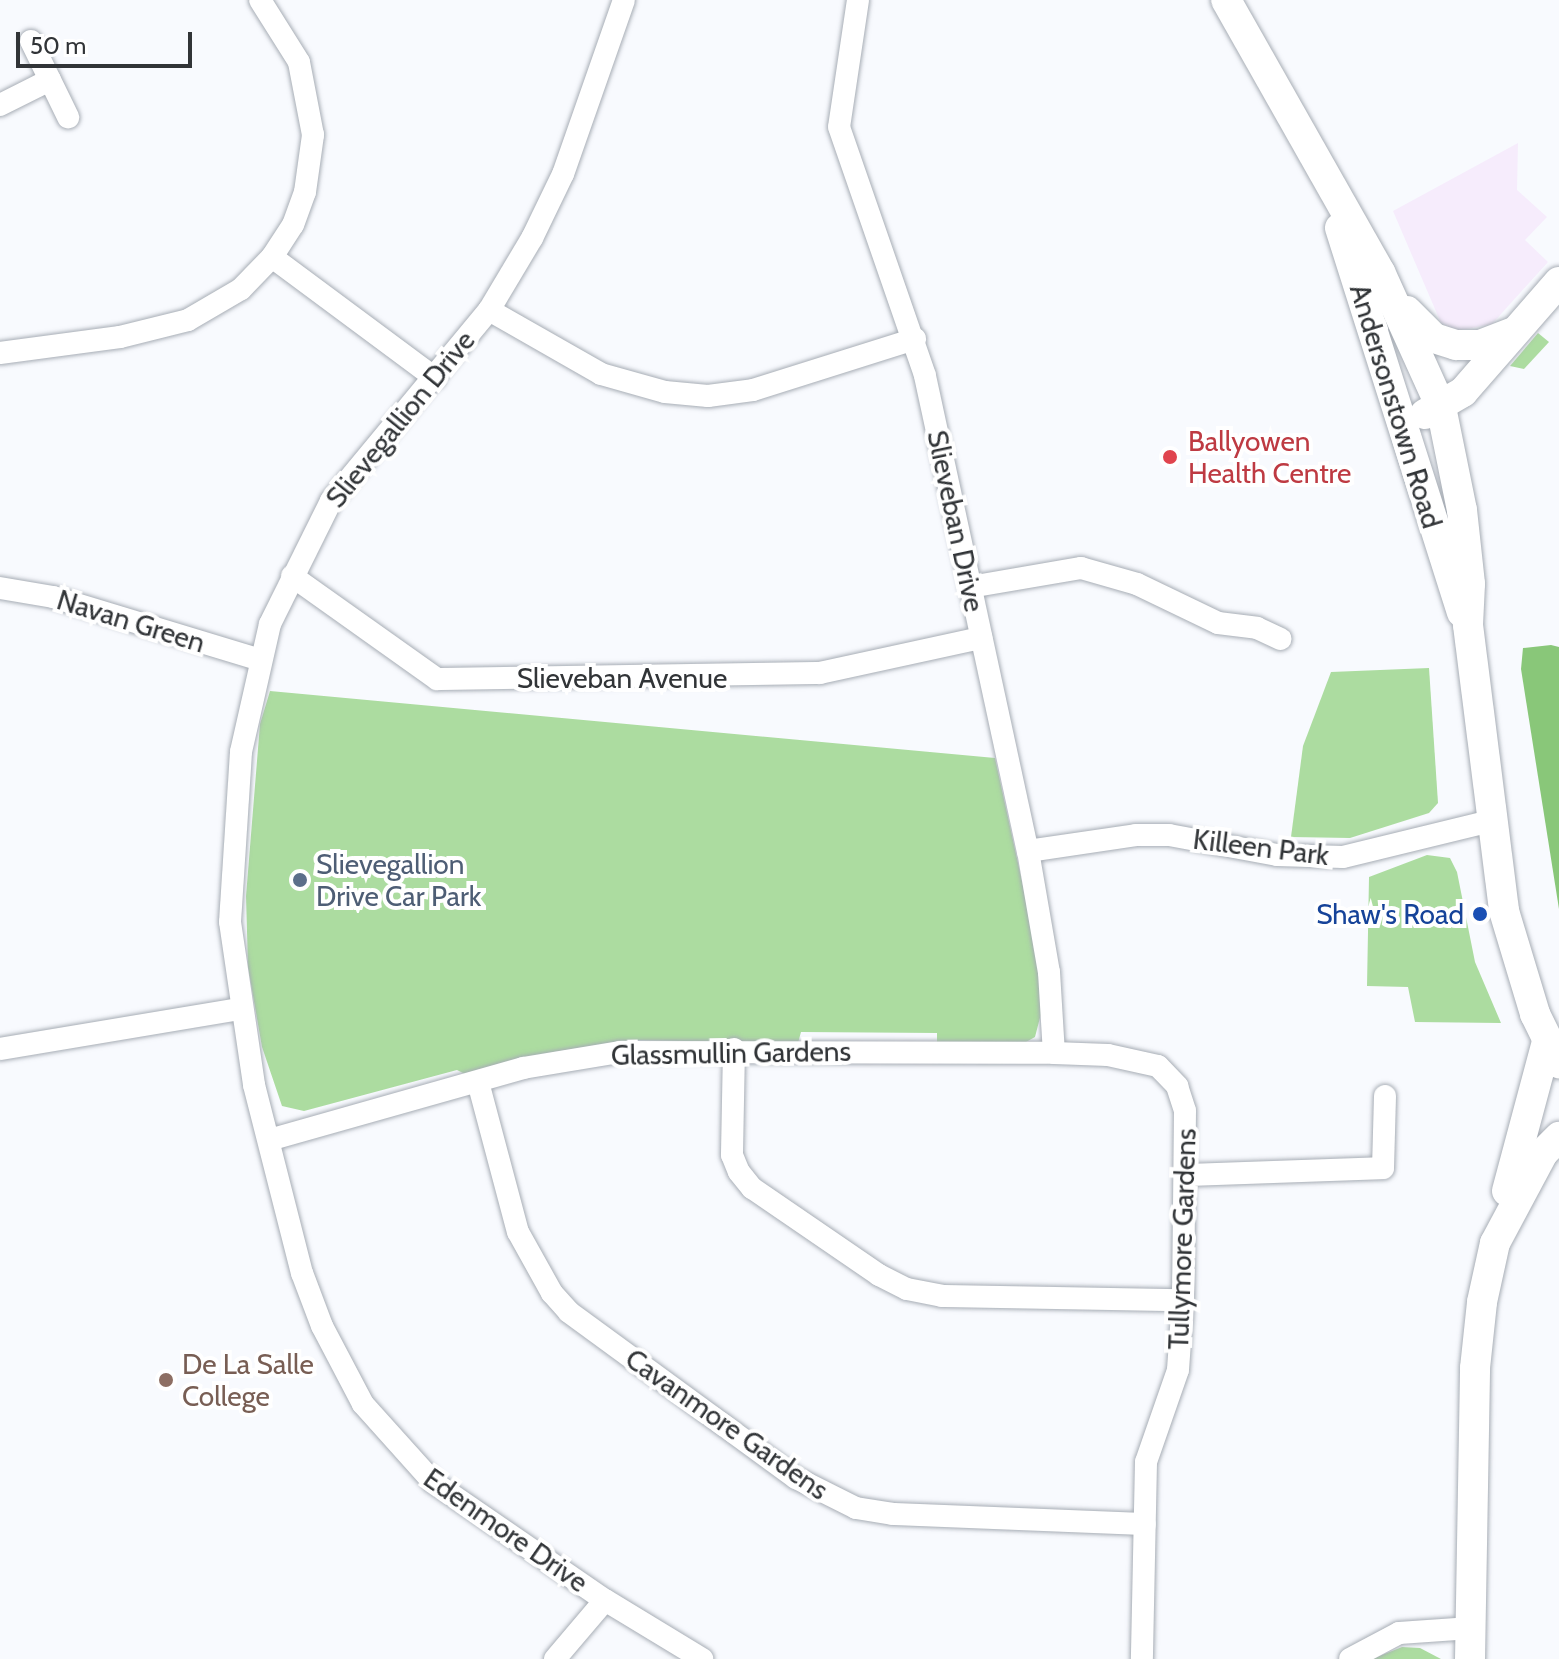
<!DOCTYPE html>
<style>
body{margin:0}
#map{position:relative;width:1559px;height:1659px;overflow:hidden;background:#f8fafe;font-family:Cabin,sans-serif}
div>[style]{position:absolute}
.commercial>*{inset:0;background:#f6ecfc}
.green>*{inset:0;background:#acdca0}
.forest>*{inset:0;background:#89c779}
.roads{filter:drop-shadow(0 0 2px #a7adb5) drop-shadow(0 0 2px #a7adb5)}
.street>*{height:22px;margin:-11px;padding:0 11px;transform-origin:11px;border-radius:11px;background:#fff}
.secondary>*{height:30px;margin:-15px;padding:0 15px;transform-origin:15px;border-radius:15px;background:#fff}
.dots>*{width:22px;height:22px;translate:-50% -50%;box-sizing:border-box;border:4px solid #fff;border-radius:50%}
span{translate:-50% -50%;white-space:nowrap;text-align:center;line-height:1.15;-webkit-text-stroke:8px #fff;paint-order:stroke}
.street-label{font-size:28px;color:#313437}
.health-label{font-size:28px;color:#be3a42}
.left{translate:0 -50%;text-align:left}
.service-label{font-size:28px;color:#4e5e75}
.transit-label{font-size:28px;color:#164399}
.right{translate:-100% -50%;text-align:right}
.education-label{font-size:28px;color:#785e54}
.scale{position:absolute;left:16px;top:32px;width:176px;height:36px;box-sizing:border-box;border:4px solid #313437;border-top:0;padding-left:10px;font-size:24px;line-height:28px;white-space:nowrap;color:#313437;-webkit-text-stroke:6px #fff;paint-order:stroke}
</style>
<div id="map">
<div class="commercial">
<i style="clip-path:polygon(1518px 143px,1517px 190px,1547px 217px,1525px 240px,1548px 262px,1492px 324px,1456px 331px,1441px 323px,1393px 211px)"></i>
</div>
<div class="green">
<i style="clip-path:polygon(1538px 333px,1549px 342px,1524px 369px,1510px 366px)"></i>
<i style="clip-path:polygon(1429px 668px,1438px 803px,1429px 813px,1350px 838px,1291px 837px,1303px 746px,1331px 672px)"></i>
<i style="clip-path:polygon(270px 691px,995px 758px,1035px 941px,1042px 1010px,1035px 1037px,1026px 1042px,937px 1042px,937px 1033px,801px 1032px,798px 1043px,632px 1040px,554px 1052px,465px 1074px,457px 1070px,304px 1111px,282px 1106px,262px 1047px,248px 967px,246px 896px,260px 724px)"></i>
<i style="clip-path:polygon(1427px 855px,1450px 858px,1457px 872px,1475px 962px,1501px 1023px,1415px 1022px,1408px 987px,1367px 986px,1369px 877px)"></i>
<i style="clip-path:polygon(1402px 1647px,1420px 1648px,1441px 1659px,1372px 1659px)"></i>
</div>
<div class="forest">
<i style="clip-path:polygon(1551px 645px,1559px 647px,1559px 909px,1521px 669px,1523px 648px)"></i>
</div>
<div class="roads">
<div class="street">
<i style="left:624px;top:0;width:184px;rotate:109.3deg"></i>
<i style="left:563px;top:174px;width:71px;rotate:115.8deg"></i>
<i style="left:532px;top:238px;width:84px;rotate:120.8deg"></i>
<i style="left:489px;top:310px;width:248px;rotate:129.6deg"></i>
<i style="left:331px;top:501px;width:137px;rotate:116.4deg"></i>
<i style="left:270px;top:624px;width:131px;rotate:102.8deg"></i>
<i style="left:241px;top:752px;width:170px;rotate:93.7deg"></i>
<i style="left:230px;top:922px;width:165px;rotate:81.6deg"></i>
<i style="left:254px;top:1085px;width:194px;rotate:75.7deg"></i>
<i style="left:302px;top:1273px;width:57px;rotate:69.3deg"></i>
<i style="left:322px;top:1326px;width:88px;rotate:62.3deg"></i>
<i style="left:363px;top:1404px;width:105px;rotate:48.1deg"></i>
<i style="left:433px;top:1482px;width:209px;rotate:34.5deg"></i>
<i style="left:605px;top:1600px;width:114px;rotate:31.3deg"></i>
<i style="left:858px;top:0;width:128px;rotate:98.5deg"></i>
<i style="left:839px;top:127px;width:263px;rotate:70.9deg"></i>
<i style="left:925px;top:376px;width:486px;rotate:77.8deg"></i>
<i style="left:1028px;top:851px;width:123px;rotate:80.2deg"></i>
<i style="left:1049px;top:972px;width:81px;rotate:86.5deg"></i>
<i style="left:31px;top:41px;width:85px;rotate:64deg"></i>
<i style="left:0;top:105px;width:56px;rotate:-26.6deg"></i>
<i style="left:272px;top:257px;width:203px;rotate:36.6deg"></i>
<i style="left:489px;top:310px;width:129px;rotate:29.7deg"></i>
<i style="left:601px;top:374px;width:66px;rotate:15.7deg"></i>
<i style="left:665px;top:392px;width:43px;rotate:5.3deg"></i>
<i style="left:708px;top:396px;width:45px;rotate:-7.6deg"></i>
<i style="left:753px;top:390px;width:170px;rotate:-17.5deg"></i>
<i style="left:0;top:353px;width:121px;rotate:-7.6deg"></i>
<i style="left:120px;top:337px;width:70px;rotate:-14deg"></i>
<i style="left:188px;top:320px;width:61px;rotate:-30.3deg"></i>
<i style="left:241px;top:289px;width:45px;rotate:-45.9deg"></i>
<i style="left:272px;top:257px;width:38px;rotate:-57deg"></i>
<i style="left:293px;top:225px;width:35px;rotate:-70deg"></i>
<i style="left:305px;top:192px;width:58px;rotate:-82deg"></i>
<i style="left:313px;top:135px;width:74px;rotate:-100.9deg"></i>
<i style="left:299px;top:62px;width:73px;rotate:-122.2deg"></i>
<i style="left:292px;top:576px;width:178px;rotate:35.4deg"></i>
<i style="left:437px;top:679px;width:383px;rotate:-0.9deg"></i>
<i style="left:820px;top:673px;width:165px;rotate:-12.3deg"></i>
<i style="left:970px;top:587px;width:113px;rotate:-9.7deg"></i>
<i style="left:1081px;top:568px;width:58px;rotate:15.9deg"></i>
<i style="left:1137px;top:584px;width:90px;rotate:25.7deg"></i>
<i style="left:1218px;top:623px;width:39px;rotate:7deg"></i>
<i style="left:1257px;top:628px;width:26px;rotate:25deg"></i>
<i style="left:0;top:588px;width:54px;rotate:9.6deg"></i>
<i style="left:53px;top:597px;width:217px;rotate:16.9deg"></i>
<i style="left:1028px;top:851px;width:109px;rotate:-8.4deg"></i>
<i style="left:1136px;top:835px;width:33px"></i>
<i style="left:1169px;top:835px;width:110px;rotate:10.5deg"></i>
<i style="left:1277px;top:855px;width:66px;rotate:1.7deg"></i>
<i style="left:1343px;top:857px;width:152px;rotate:-13.7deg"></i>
<i style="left:0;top:1049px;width:243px;rotate:-9.5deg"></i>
<i style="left:734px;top:1049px;width:106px;rotate:91.1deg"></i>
<i style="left:732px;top:1155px;width:18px;rotate:68deg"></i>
<i style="left:739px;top:1172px;width:21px;rotate:51deg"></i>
<i style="left:752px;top:1188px;width:154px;rotate:34.4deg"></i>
<i style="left:879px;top:1275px;width:31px;rotate:27deg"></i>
<i style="left:907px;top:1289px;width:36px;rotate:11deg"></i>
<i style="left:942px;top:1296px;width:241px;rotate:1deg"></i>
<i style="left:478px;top:1082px;width:155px;rotate:75.1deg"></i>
<i style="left:518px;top:1232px;width:70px;rotate:60.9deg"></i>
<i style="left:552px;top:1293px;width:25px;rotate:48deg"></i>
<i style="left:569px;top:1312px;width:281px;rotate:36.2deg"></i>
<i style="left:796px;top:1478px;width:67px;rotate:26.6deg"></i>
<i style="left:856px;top:1508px;width:37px;rotate:9deg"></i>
<i style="left:893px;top:1514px;width:252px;rotate:2.3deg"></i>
<i style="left:269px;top:1140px;width:264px;rotate:-15.8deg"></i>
<i style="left:523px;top:1068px;width:98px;rotate:-9.4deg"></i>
<i style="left:620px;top:1052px;width:434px;rotate:0.1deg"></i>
<i style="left:1054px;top:1053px;width:54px;rotate:2.1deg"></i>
<i style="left:1108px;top:1055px;width:51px;rotate:12.4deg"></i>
<i style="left:1158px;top:1066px;width:28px;rotate:46deg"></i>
<i style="left:1177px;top:1086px;width:26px;rotate:72deg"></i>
<i style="left:1185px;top:1111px;width:189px;rotate:90.6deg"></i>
<i style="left:1183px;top:1300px;width:70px;rotate:94.1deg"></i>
<i style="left:1178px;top:1370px;width:97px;rotate:109.2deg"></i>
<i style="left:1146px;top:1462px;width:197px;rotate:91.2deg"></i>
<i style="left:1185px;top:1175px;width:198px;rotate:-2deg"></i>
<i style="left:1383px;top:1168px;width:72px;rotate:-88.4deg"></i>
<i style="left:555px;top:1659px;width:77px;rotate:-49.7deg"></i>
<i style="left:1350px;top:1659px;width:55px;rotate:-28deg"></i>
<i style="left:1399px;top:1633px;width:72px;rotate:-4deg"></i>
</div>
<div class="secondary">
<i style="left:1226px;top:0;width:313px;rotate:60.5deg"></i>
<i style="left:1380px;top:272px;width:148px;rotate:65.7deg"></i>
<i style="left:1441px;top:407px;width:105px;rotate:78.5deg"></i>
<i style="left:1462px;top:510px;width:74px;rotate:83.8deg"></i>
<i style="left:1470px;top:584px;width:41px;rotate:92.8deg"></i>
<i style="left:1468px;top:625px;width:288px;rotate:82.8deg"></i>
<i style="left:1504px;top:911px;width:108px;rotate:73.2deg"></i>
<i style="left:1535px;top:1014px;width:55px;rotate:63.9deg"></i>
<i style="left:1340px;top:228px;width:403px;rotate:72.4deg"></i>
<i style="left:1407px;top:311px;width:38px;rotate:45deg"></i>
<i style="left:1434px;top:338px;width:23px;rotate:18deg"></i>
<i style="left:1456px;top:345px;width:24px"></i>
<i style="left:1480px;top:345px;width:34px;rotate:-21deg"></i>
<i style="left:1425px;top:414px;width:44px;rotate:-30.1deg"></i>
<i style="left:1463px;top:392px;width:146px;rotate:-48.9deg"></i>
<i style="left:1507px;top:1191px;width:154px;rotate:-75deg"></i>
<i style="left:1470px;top:1659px;width:291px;rotate:-89deg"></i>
<i style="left:1475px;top:1368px;width:66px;rotate:-83.9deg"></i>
<i style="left:1482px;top:1302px;width:60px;rotate:-77.6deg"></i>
<i style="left:1495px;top:1243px;width:102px;rotate:-61.9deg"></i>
<i style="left:1543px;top:1153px;width:23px;rotate:-45deg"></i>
</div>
</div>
<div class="dots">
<i style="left:1170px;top:457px;background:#e0444e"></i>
<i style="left:300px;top:880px;background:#5c6f8a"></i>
<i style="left:1480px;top:914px;background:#1a4fb4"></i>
<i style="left:166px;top:1380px;background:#8d6e63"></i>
</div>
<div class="street-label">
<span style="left:1396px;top:406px;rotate:73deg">Andersonstown Road</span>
<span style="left:400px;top:419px;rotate:-51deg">Slievegallion Drive</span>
<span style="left:956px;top:521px;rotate:78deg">Slieveban Drive</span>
<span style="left:131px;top:621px;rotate:17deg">Navan Green</span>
<span style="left:622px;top:678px">Slieveban Avenue</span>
<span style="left:1261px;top:847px;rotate:7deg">Killeen Park</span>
<span style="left:731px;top:1053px;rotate:-1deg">Glassmullin Gardens</span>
<span style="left:1182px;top:1239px;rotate:-88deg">Tullymore Gardens</span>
<span style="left:727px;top:1424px;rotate:35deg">Cavanmore Gardens</span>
<span style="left:506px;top:1530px;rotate:35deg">Edenmore Drive</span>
</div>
<div class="health-label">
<span class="left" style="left:1188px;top:457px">Ballyowen<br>Health Centre</span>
</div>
<div class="service-label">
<span class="left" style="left:316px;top:880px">Slievegallion<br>Drive Car Park</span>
</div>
<div class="transit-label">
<span class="right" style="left:1464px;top:914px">Shaw's Road</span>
</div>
<div class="education-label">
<span class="left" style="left:182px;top:1380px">De La Salle<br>College</span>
</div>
<div class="scale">50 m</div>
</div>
